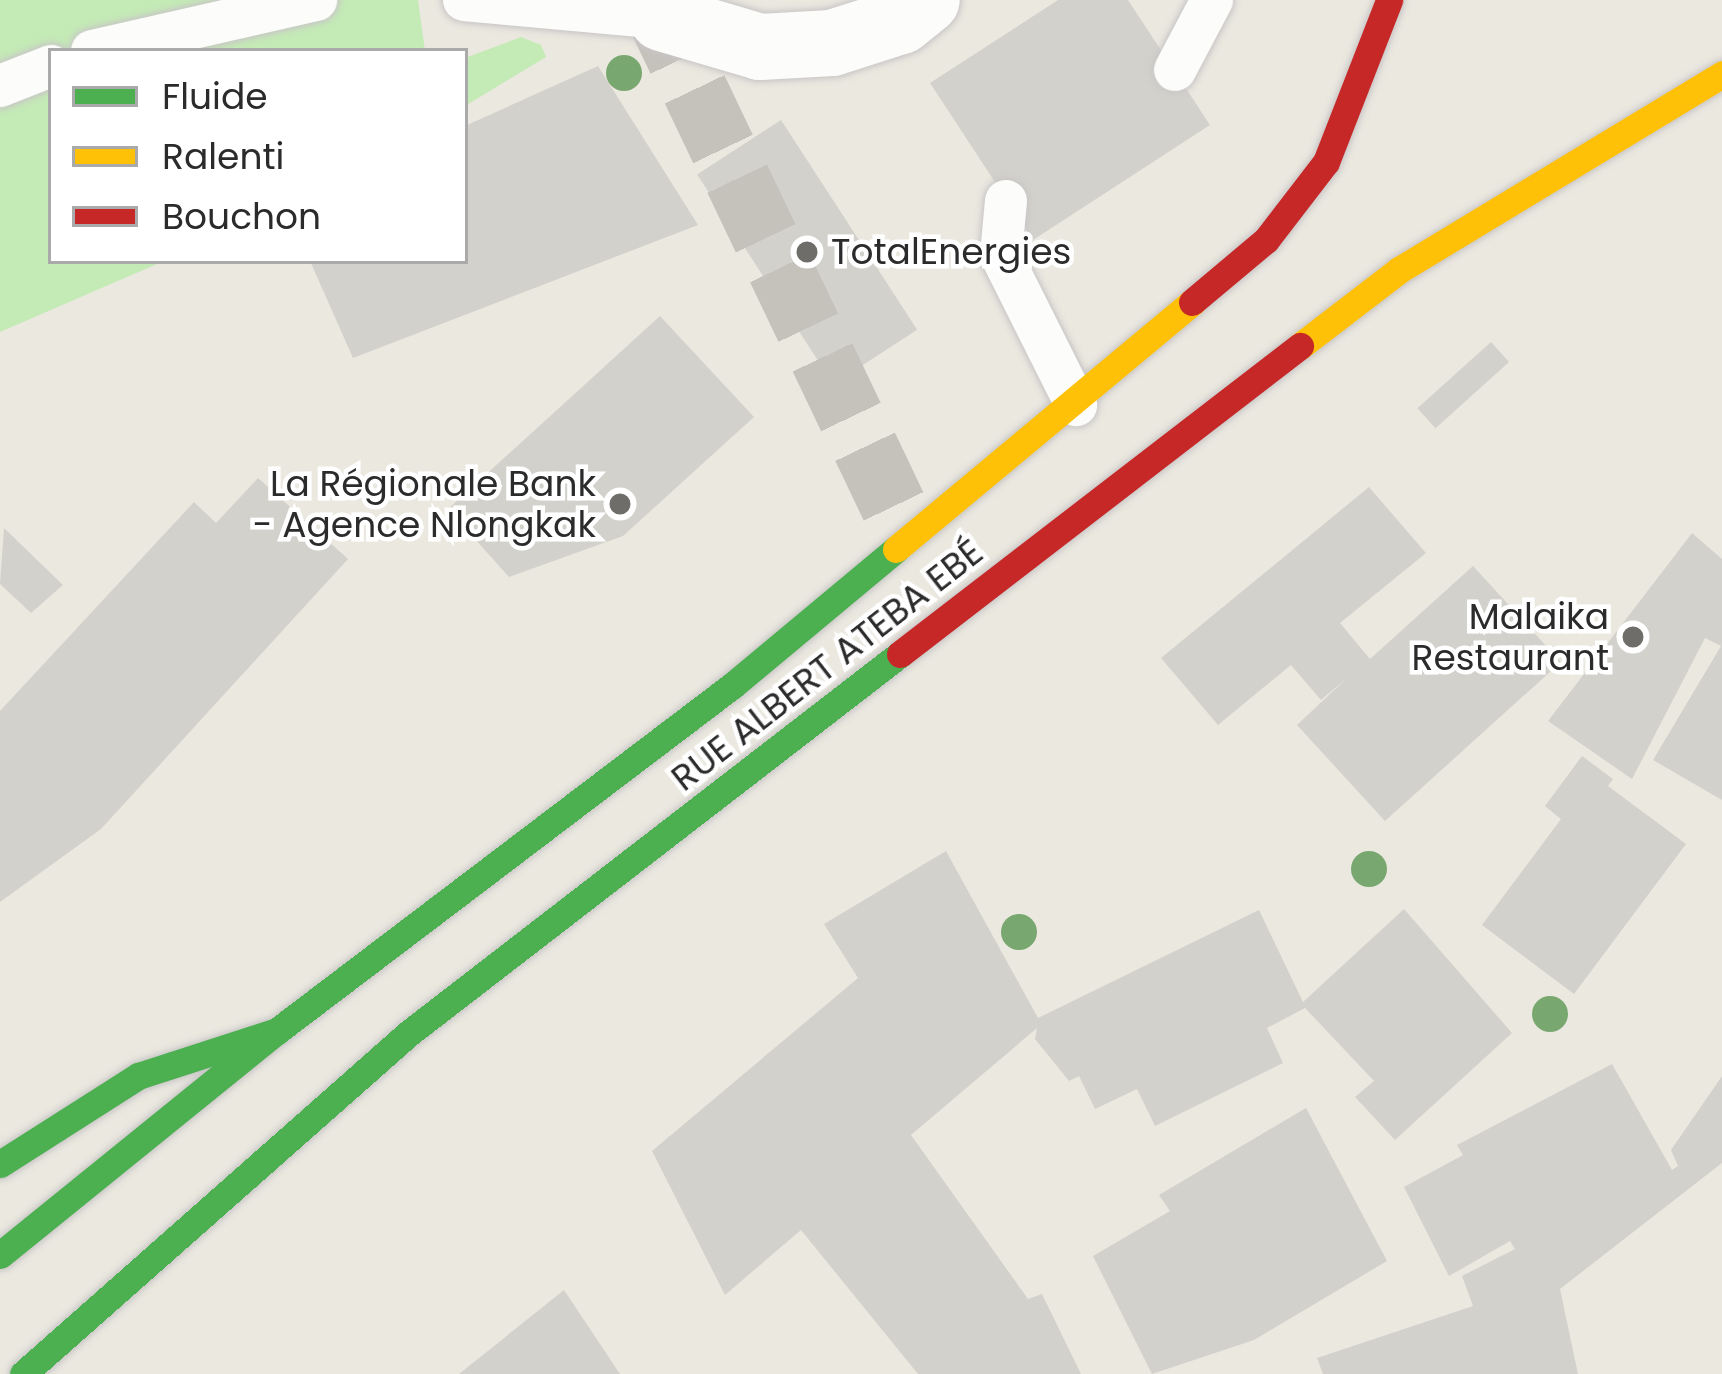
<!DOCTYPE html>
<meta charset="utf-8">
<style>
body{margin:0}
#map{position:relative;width:1722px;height:1374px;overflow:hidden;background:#ebe8e0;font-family:Poppins,sans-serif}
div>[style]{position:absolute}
.green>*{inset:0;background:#c4eab6}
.building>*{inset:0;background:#d3d1cc;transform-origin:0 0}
.street-tunnel>*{height:66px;margin-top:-33px;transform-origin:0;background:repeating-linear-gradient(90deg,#c5c2bc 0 66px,transparent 0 99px)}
.roads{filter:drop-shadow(0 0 3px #c8c6c6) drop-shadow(0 0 3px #c8c6c6)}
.lane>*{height:42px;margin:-21px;padding:0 21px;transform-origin:21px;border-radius:21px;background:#fcfcfa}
.street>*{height:66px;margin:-33px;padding:0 33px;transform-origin:33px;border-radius:33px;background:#fcfcfa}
.fast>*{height:27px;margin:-13.5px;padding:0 13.5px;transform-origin:13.5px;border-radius:13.5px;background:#4caf50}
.slow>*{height:27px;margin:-13.5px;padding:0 13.5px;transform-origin:13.5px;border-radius:13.5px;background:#ffc107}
.jam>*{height:27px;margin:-13.5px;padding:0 13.5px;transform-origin:13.5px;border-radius:13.5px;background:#c62828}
.trees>*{width:36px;height:36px;margin:-18px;border-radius:50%;background:#78a76f}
.dots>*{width:33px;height:33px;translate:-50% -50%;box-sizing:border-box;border:6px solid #fff;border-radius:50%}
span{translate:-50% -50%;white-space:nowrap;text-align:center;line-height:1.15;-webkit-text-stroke:9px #fff;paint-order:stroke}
.poi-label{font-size:36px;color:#2b2b2b}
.left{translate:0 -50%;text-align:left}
.right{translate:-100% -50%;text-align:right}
.street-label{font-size:36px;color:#2b2b2b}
.legend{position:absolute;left:48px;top:48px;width:420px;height:216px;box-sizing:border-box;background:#fff;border:3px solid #aaa;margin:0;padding:15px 21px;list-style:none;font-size:36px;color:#2b2b2b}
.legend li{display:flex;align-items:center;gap:24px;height:60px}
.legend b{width:60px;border:3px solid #aaa}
</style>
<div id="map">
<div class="green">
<i style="clip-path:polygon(0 0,418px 0,425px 51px,51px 51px,51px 261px,164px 261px,0 332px)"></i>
<i style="clip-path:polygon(521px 37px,541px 45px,546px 57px,465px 106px,465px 58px)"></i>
</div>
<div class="building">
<i style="clip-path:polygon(1058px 0,1128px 0,1210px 125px,1033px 240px,930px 83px)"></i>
<i style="clip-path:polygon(598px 66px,698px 225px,353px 358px,310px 261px,465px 261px,465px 126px)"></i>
<i style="left:781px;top:120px;width:250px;height:100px;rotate:57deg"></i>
<i style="clip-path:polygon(660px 316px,754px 417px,623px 536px,509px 577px,448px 509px)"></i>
<i style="left:1491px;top:342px;width:27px;height:99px;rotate:48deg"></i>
<i style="clip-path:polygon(258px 478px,348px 559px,101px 829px,0 902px,0 711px,194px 502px,216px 523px)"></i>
<i style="clip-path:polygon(1369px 487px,1426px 553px,1340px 623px,1370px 659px,1473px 566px,1561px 662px,1385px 821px,1297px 725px,1348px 677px,1321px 700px,1291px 665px,1218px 725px,1161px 658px)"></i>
<i style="clip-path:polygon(4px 528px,63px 585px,31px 613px,0 584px)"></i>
<i style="clip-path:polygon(1692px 533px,1722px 559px,1722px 800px,1653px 760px,1721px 646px,1705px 638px,1632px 779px,1548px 721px)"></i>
<i style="clip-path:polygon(1582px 756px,1613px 779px,1608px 786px,1686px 844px,1574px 994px,1482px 925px,1561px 819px,1545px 806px)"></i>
<i style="clip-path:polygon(946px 851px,1038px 1018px,1259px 910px,1303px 1002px,1404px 909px,1512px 1033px,1395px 1140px,1355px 1097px,1374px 1081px,1305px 1008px,1267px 1028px,1283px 1063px,1155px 1126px,1137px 1089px,1095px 1109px,1079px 1076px,1069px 1081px,1035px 1039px,1037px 1028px,911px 1135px,1028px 1299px,1042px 1294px,1081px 1374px,918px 1374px,801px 1230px,725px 1295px,652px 1151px,858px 978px,824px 924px)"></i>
<i style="clip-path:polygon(1612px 1064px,1672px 1170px,1678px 1166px,1671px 1150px,1722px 1076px,1722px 1163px,1560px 1289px,1578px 1374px,1323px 1374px,1317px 1358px,1473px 1306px,1462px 1276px,1515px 1249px,1510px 1241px,1449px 1276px,1404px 1187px,1463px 1155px,1457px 1145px)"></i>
<i style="clip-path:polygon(1306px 1108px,1387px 1261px,1254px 1340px,1152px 1374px,1093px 1256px,1170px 1211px,1159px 1195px)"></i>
<i style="clip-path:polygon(564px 1290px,620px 1374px,459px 1374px)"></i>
</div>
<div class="street-tunnel">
<i style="left:652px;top:0;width:599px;rotate:64.5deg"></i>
</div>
<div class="roads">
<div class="lane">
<i style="left:464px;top:0;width:199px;rotate:5.2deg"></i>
<i style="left:92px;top:51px;width:230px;rotate:-12.8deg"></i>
<i style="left:1175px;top:70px;width:79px;rotate:-62.1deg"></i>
<i style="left:0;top:86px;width:55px;rotate:-21.4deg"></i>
<i style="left:1006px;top:201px;width:54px;rotate:95.3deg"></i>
<i style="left:1001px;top:255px;width:168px;rotate:63.4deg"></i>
</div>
<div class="street">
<i style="left:662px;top:18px;width:102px;rotate:16.5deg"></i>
<i style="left:760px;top:47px;width:72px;rotate:-3.2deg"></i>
<i style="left:832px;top:43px;width:72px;rotate:-17.7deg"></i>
<i style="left:901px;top:21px;width:33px;rotate:-39deg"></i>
</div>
<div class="fast">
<i style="left:0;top:1164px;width:164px;rotate:-32.5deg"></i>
<i style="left:138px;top:1076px;width:146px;rotate:-17.9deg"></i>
<i style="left:0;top:1255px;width:356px;rotate:-39deg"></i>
<i style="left:277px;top:1031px;width:572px;rotate:-37.19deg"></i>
<i style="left:733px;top:685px;width:212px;rotate:-39.8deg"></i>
<i style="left:23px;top:1374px;width:515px;rotate:-41.46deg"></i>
<i style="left:409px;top:1033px;width:620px;rotate:-37.66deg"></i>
</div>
<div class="slow">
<i style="left:1300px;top:346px;width:125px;rotate:-37.5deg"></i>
<i style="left:1399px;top:270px;width:378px;rotate:-31.2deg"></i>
<i style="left:896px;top:549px;width:386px;rotate:-39.8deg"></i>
</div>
<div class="jam">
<i style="left:1192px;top:302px;width:97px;rotate:-40deg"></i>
<i style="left:1266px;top:240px;width:98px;rotate:-52.4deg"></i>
<i style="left:1326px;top:162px;width:174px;rotate:-68.7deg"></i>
<i style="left:900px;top:654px;width:505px;rotate:-37.6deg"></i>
</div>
</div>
<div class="trees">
<i style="left:624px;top:73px"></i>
<i style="left:1369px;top:869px"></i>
<i style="left:1019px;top:932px"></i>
<i style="left:1550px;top:1014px"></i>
</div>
<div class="dots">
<i style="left:807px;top:252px;background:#6e6d6a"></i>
<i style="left:620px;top:504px;background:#6e6d6a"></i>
<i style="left:1633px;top:637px;background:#6e6d6a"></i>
</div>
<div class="poi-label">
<span class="left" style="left:831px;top:252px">TotalEnergies</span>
<span class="right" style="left:596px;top:504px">La Régionale Bank<br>- Agence Nlongkak</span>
<span class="right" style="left:1609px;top:637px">Malaika<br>Restaurant</span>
</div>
<div class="street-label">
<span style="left:827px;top:665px;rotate:-38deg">RUE ALBERT ATEBA EBÉ</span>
</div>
<ul class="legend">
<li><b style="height:15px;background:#4caf50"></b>Fluide</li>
<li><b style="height:15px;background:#ffc107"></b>Ralenti</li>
<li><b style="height:15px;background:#c62828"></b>Bouchon</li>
</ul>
</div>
